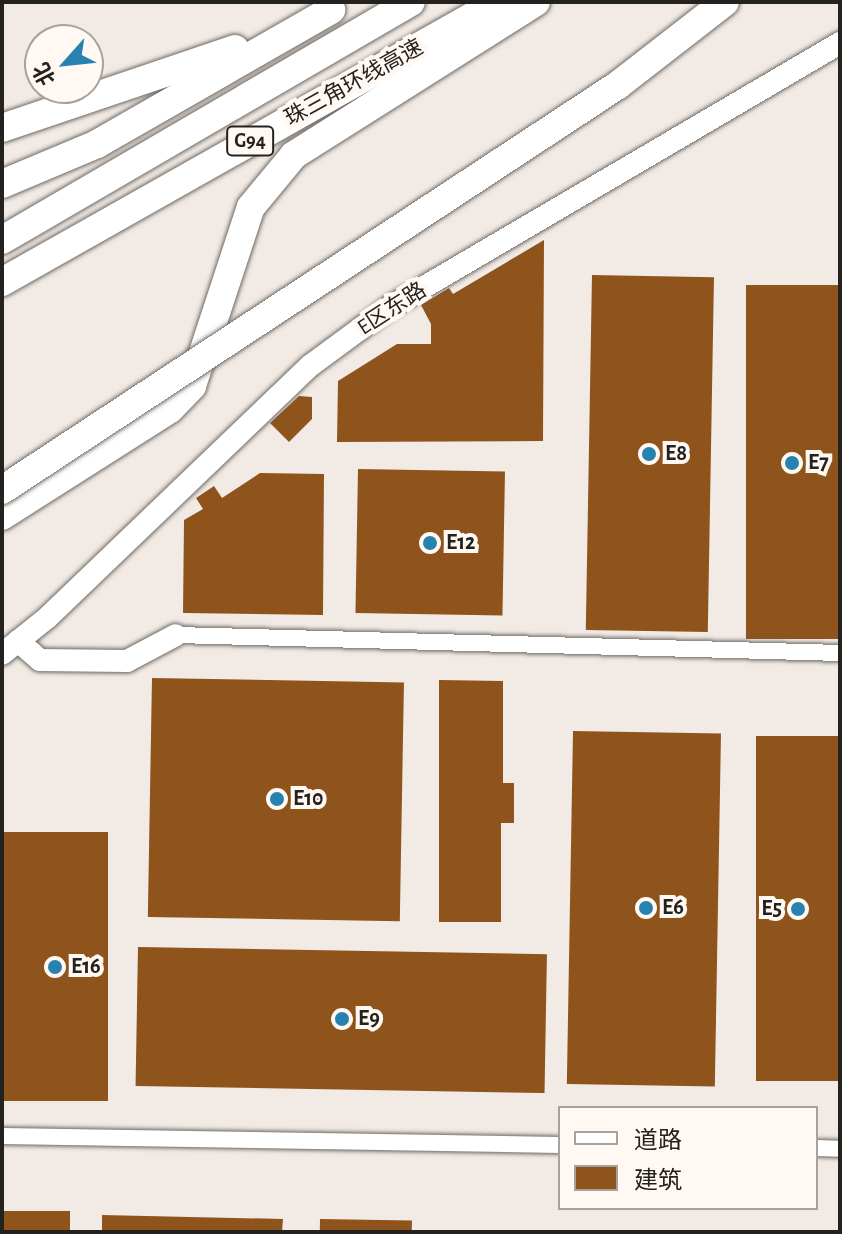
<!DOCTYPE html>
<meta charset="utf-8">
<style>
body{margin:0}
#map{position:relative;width:842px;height:1234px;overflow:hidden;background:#f2ebe5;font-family:"Alegreya Sans","Noto Sans SC",sans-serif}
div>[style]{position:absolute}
.building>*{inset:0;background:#8e541c;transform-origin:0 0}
.roads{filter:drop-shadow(0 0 2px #706a64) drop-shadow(0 0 2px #706a64)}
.street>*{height:16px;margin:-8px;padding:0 8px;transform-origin:8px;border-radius:8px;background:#fff}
.secondary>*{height:22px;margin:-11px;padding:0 11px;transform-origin:11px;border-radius:11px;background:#fff}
.highway>*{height:28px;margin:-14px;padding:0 14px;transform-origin:14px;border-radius:14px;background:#fff}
.bridges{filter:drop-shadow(0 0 2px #706a64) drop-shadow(0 0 2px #706a64)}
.highway-bridge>*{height:28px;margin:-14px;padding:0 14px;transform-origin:14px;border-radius:14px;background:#fff}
.dots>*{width:22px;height:22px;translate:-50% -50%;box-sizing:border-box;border:4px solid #fff8f3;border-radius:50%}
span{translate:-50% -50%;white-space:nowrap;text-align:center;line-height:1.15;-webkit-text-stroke:8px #fff8f3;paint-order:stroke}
.shield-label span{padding:2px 6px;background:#fff8f3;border:2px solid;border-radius:6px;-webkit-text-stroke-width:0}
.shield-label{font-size:20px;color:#24221f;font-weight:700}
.street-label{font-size:22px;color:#24221f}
.poi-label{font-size:22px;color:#24221f;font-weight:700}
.left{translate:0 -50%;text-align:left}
.right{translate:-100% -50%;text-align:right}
.frame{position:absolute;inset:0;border:4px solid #24221f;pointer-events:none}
.legend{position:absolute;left:558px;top:1106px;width:260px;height:104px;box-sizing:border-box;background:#fff8f3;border:2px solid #a7a29e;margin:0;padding:10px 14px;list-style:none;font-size:24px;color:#24221f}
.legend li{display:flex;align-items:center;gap:16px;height:40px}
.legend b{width:40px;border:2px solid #a7a29e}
.north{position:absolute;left:24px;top:24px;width:80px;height:80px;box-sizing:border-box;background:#fff8f3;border:2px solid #a7a29e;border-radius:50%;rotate:243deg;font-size:22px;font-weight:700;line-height:32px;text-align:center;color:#24221f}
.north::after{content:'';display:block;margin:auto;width:28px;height:36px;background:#2882b0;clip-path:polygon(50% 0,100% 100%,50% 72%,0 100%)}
</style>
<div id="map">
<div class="building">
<i style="clip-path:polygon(544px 240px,543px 441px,337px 442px,338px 381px,397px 344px,431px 344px,431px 324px,421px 305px,449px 288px,453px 294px)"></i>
<i style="left:592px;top:275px;width:122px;height:355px;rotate:1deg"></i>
<i style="left:746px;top:285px;width:94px;height:354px"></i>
<i style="clip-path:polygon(299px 396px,312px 397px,312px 419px,289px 442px,270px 423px)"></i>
<i style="left:358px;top:469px;width:147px;height:144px;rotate:1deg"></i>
<i style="clip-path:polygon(260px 473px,324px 474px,323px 615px,183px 613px,184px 520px,203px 509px,196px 498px,214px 486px,222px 498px)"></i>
<i style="left:152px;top:678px;width:252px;height:239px;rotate:1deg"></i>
<i style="clip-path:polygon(439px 680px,503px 681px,503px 783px,514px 783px,514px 823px,501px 823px,501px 922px,439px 922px)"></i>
<i style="left:573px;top:731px;width:148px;height:353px;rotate:1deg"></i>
<i style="left:756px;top:736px;width:84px;height:345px"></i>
<i style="left:108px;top:832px;width:269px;height:106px;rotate:90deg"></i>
<i style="left:138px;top:947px;width:409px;height:139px;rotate:1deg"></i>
<i style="left:2px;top:1211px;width:68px;height:21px"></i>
<i style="clip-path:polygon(102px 1215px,283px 1219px,282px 1232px,102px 1232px)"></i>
<i style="left:320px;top:1219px;width:92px;height:13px;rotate:1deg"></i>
</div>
<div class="roads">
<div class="street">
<i style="left:176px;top:635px;width:664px;rotate:1.55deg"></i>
<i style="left:2px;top:1136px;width:558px;rotate:0.92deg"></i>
<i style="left:816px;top:1148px;width:24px;rotate:2deg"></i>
</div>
<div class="secondary">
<i style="left:18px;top:641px;width:29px;rotate:41deg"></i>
<i style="left:40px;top:660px;width:87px;rotate:0.7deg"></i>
<i style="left:127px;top:661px;width:55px;rotate:-28deg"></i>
<i style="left:2px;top:654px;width:58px;rotate:-38.7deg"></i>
<i style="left:47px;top:618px;width:366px;rotate:-43.8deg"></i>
<i style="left:311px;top:365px;width:98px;rotate:-36.3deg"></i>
<i style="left:390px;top:307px;width:522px;rotate:-30.4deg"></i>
</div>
<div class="highway">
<i style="left:2px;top:128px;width:246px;rotate:-18.7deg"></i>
<i style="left:2px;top:184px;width:103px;rotate:-22.8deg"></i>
<i style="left:97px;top:144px;width:270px;rotate:-29.8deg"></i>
<i style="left:2px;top:240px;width:473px;rotate:-30.2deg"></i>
<i style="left:2px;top:282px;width:570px;rotate:-29.45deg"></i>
<i style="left:2px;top:516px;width:199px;rotate:-32.5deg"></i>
<i style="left:170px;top:409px;width:32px;rotate:-46deg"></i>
<i style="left:192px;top:386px;width:188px;rotate:-71.8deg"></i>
<i style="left:251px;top:207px;width:67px;rotate:-50.4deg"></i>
<i style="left:294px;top:155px;width:286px;rotate:-32.3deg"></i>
</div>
</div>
<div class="bridges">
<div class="highway-bridge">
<i style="left:2px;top:490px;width:737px;rotate:-33.32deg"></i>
<i style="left:618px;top:85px;width:135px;rotate:-37.8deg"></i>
</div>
</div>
<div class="dots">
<i style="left:649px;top:454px;background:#2882b0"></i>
<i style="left:792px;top:463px;background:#2882b0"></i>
<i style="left:430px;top:543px;background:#2882b0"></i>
<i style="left:277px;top:799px;background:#2882b0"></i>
<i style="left:646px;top:908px;background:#2882b0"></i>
<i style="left:798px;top:909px;background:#2882b0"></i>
<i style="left:55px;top:967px;background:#2882b0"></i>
<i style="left:342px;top:1019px;background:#2882b0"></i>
</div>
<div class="shield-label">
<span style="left:250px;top:141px">G94</span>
</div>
<div class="street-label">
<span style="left:354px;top:83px;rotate:-29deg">珠三角环线高速</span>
<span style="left:392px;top:309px;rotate:-33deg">E区东路</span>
</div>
<div class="poi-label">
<span class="left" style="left:665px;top:454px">E8</span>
<span class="left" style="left:808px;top:463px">E7</span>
<span class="left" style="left:446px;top:543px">E12</span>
<span class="left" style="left:293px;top:799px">E10</span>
<span class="left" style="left:662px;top:908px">E6</span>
<span class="right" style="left:782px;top:909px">E5</span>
<span class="left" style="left:71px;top:967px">E16</span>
<span class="left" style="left:358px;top:1019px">E9</span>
</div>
<div class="frame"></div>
<ul class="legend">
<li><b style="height:10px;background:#fff"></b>道路</li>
<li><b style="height:22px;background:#8e541c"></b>建筑</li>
</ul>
<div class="north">北</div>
</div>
